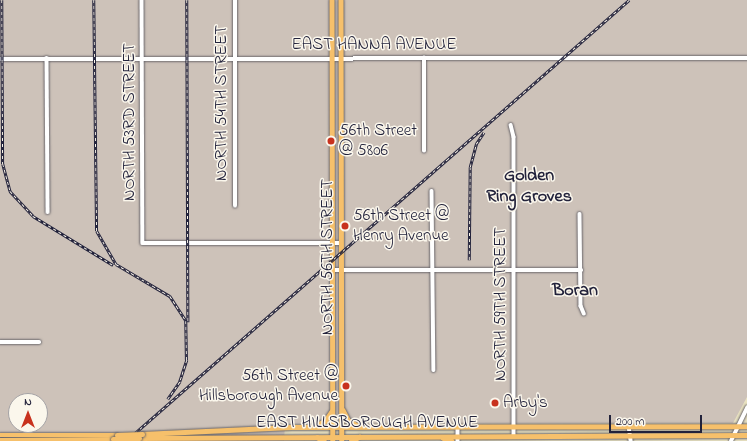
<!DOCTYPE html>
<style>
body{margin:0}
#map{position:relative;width:747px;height:441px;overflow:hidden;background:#e9e2c1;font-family:"Indie Flower",sans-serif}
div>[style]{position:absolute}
.industrial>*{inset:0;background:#cdc2b9}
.roads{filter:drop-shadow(0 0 1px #68656a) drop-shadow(0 0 1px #68656a)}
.minor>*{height:3.5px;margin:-1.75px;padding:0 1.75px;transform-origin:1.75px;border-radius:1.75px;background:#fff}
.major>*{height:4.5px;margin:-2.25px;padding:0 2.25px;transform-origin:2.25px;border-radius:2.25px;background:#f6c06b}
.rail>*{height:2.5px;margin-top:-1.25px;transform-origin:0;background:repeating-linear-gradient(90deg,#fbf7ec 0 3px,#22223b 0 6px);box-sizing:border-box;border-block:1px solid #22223b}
.bridges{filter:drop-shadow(0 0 1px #68656a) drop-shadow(0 0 1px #68656a)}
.major-bridge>*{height:4.5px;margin:-2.25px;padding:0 2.25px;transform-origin:2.25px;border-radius:2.25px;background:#f6c06b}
.dots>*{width:11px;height:11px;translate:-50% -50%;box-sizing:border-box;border:2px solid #fbf7ec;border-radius:50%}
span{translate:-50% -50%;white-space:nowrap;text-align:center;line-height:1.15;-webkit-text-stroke:3px #fbf7ec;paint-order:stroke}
.street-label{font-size:17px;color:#22223b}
.poi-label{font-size:17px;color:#22223b}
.left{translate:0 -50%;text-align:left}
.right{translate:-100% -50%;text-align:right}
.neighbourhood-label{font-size:18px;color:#22223b;font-weight:700}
.north{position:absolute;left:8px;top:393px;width:40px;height:40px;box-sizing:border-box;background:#fbf7ec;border:1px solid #a4a2a5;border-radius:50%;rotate:0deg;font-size:11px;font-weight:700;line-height:16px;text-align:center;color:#22223b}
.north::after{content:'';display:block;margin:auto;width:14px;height:18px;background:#c8321e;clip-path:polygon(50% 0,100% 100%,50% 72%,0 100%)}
.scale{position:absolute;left:609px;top:415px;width:93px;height:18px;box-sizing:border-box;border:2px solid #22223b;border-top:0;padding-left:5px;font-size:12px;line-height:14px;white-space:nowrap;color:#22223b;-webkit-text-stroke:3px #fbf7ec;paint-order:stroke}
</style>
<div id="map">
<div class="industrial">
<i style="clip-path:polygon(evenodd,0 0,747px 0,747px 397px,733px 423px,285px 424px,284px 441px,0 441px,0 0,16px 401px,40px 401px,40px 425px,16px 425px,16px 401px)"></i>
</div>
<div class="roads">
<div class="minor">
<i style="left:142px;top:0;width:243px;rotate:89.8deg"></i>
<i style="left:143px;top:243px;width:198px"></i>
<i style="left:47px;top:58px;width:154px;rotate:89.6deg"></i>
<i style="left:0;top:59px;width:747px;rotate:-0.08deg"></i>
<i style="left:511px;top:125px;width:12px;rotate:76deg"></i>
<i style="left:514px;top:137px;width:298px;rotate:90deg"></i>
<i style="left:424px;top:151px;width:93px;rotate:-90deg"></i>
<i style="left:432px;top:191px;width:179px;rotate:89.4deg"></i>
<i style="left:235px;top:206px;width:206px;rotate:-90deg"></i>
<i style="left:580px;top:214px;width:92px;rotate:89.4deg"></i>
<i style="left:581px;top:306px;width:8px;rotate:67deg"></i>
<i style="left:333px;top:270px;width:248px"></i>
<i style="left:0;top:342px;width:39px"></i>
<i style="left:629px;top:426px;width:15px;rotate:82deg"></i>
<i style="left:458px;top:427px;width:14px;rotate:90deg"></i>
<i style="left:731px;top:441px;width:37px;rotate:-64deg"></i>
</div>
<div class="major">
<i style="left:332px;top:0;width:441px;rotate:89.9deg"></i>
<i style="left:341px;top:0;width:441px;rotate:89.9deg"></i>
<i style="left:343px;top:410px;width:11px;rotate:63deg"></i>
<i style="left:348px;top:420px;width:12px;rotate:31deg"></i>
<i style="left:315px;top:426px;width:11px;rotate:-27deg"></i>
<i style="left:325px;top:421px;width:11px;rotate:-56deg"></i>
<i style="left:142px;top:434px;width:149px;rotate:-2.7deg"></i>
<i style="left:291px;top:427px;width:456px;rotate:-0.1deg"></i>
<i style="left:0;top:435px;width:117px"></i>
<i style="left:317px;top:437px;width:8px;rotate:30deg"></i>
<i style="left:139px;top:438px;width:608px;rotate:-0.28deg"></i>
<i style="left:443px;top:438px;width:9px;rotate:18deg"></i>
<i style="left:0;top:440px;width:113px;rotate:-0.5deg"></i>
<i style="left:351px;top:441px;width:9px;rotate:-27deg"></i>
</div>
</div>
<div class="rail">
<i style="left:2px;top:0;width:164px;rotate:89.7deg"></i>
<i style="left:3px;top:164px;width:28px;rotate:75deg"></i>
<i style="left:10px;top:191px;width:34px;rotate:47deg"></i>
<i style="left:33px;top:216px;width:94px;rotate:31.5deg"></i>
<i style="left:94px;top:0;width:231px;rotate:89.3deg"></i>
<i style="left:97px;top:231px;width:38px;rotate:60deg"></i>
<i style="left:116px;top:264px;width:63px;rotate:30.7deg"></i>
<i style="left:170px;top:296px;width:30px;rotate:57deg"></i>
<i style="left:186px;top:321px;width:39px;rotate:89deg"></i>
<i style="left:187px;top:360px;width:23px;rotate:108deg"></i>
<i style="left:180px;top:382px;width:21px;rotate:125deg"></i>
<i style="left:187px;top:0;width:322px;rotate:89.8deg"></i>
<i style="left:469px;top:260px;width:93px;rotate:-89.4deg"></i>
<i style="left:470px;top:167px;width:24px;rotate:-75deg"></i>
<i style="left:476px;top:144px;width:14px;rotate:-56deg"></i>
<i style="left:126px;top:441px;width:669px;rotate:-41.24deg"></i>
</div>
<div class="bridges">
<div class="major-bridge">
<i style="left:117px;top:435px;width:25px;rotate:-2deg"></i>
<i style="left:113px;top:439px;width:26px;rotate:-2deg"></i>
</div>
</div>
<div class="dots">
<i style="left:331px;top:141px;background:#c8321e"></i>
<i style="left:345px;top:226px;background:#c8321e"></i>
<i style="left:346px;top:386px;background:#c8321e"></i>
<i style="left:495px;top:403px;background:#c8321e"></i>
</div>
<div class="street-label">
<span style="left:374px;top:45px">EAST HANNA AVENUE</span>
<span style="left:222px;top:103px;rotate:-90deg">NORTH 54TH STREET</span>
<span style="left:130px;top:122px;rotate:-90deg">NORTH 53RD STREET</span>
<span style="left:328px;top:257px;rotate:-90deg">NORTH 56TH STREET</span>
<span style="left:501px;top:304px;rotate:-90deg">NORTH 59TH STREET</span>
<span style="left:367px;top:423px">EAST HILLSBOROUGH AVENUE</span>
</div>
<div class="poi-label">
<span class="left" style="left:339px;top:141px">56th Street<br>@ 5806</span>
<span class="left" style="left:353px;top:226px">56th Street @<br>Henry Avenue</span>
<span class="right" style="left:338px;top:386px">56th Street @<br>Hillsborough Avenue</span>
<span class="left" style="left:503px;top:403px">Arby's</span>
</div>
<div class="neighbourhood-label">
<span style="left:529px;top:187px">Golden<br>Ring Groves</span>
<span style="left:575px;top:291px">Boran</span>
</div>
<div class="north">N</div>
<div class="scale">200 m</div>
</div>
